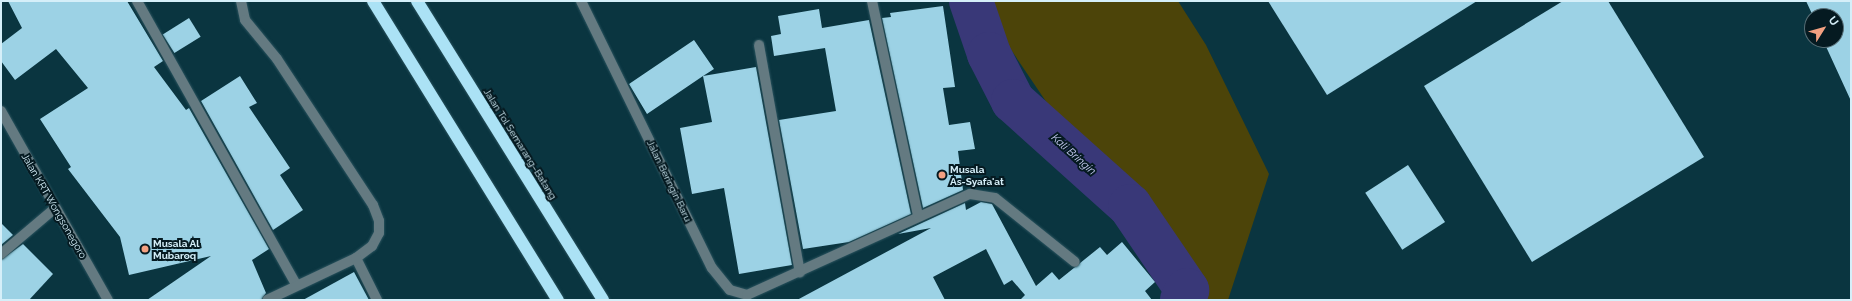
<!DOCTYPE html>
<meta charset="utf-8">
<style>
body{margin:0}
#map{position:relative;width:1852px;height:301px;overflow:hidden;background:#0a3540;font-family:Raleway,sans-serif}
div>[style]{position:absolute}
.green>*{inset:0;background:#4c4409}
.river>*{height:44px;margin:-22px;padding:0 22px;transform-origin:22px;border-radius:22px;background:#393878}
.building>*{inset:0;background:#9cd2e5;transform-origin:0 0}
.roads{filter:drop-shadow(0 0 1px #2a535e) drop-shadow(0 0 1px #2a535e)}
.minor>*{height:10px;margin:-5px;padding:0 5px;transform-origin:5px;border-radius:5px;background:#647a81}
.highway>*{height:12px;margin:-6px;padding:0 6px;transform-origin:6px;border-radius:6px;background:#abe2f5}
.dots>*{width:11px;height:11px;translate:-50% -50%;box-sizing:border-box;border:2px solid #051a21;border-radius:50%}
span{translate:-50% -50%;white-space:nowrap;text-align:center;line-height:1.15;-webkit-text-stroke:4px #051a21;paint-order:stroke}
.street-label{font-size:10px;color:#d5eff9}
.poi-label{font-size:10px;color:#d5eff9;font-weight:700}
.left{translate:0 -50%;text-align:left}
.water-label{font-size:11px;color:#ced2f9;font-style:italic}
.frame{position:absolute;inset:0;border:2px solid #d5eff9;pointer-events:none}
.north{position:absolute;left:1804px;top:8px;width:40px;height:40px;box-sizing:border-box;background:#051a21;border:1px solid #586f77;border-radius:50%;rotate:53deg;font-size:11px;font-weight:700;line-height:16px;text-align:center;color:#d5eff9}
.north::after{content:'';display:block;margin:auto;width:14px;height:18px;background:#f3a081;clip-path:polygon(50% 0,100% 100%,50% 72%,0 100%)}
</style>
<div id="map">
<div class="green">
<i style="clip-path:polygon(978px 1px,1178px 1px,1206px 45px,1269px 174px,1228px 300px,1161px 300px,1168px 274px,1147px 223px,1066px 131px)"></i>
</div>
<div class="river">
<i style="left:971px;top:1px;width:56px;rotate:71.2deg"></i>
<i style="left:989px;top:54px;width:53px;rotate:62.9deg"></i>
<i style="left:1013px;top:101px;width:157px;rotate:41.9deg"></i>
<i style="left:1130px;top:206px;width:102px;rotate:55.8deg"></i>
<i style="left:1187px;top:290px;width:11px;rotate:117deg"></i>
</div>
<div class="building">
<i style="clip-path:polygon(8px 1px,127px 1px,163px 61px,154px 67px,186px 110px,189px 108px,269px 249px,252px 260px,266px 293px,261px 300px,147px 300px,211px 256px,129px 275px,120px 237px,68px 169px,71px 167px,40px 119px,88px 88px,56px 49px,15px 80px,1px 61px,1px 44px,22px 28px)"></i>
<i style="clip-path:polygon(1268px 1px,1477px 1px,1327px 95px)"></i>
<i style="clip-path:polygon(1563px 1px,1608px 1px,1704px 157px,1532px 262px,1424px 86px)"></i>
<i style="clip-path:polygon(1806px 1px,1851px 1px,1851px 101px,1823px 40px,1836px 40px,1836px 16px,1813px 16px)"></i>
<i style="clip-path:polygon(943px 6px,955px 87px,943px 88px,949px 125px,970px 122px,975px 149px,958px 151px,963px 190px,923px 208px,882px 18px,891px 17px,890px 13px)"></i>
<i style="clip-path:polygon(819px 9px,822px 28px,869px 20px,911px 214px,849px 242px,803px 249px,779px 120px,836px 111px,825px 48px,774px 56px,771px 36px,781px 34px,778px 16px)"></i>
<i style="left:189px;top:18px;width:22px;height:31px;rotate:58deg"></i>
<i style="clip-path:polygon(694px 40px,714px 69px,703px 76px,756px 67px,792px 265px,739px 274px,724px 188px,692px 194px,680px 128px,712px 122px,703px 76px,647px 114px,629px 84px)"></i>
<i style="clip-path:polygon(240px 76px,257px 103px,249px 107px,290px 168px,280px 175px,303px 210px,273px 230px,201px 101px)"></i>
<i style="left:1408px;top:165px;width:68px;height:51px;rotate:57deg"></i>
<i style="clip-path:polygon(981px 202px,992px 204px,1036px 286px,1052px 272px,1059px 280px,1100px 247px,1107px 255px,1122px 242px,1155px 282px,1145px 291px,1152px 300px,1020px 300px,1025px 295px,1012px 280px,1004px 285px,986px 249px,933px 277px,945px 300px,797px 300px,931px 228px,898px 234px,965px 203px,966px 210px)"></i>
<i style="clip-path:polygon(1px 223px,13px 235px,1px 245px)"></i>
<i style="clip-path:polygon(23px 244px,53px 274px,29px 300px,1px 300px,1px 260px)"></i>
<i style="clip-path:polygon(354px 272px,369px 300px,303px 300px)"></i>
</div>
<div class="roads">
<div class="minor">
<i style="left:137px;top:1px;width:325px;rotate:60.7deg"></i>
<i style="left:241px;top:1px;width:19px;rotate:78deg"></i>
<i style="left:245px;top:20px;width:50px;rotate:50.6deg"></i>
<i style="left:277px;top:59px;width:175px;rotate:56.7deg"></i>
<i style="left:373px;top:205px;width:17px;rotate:69deg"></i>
<i style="left:379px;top:221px;width:12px;rotate:90deg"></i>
<i style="left:379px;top:233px;width:15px;rotate:118deg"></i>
<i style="left:372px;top:246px;width:20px;rotate:143deg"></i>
<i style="left:356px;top:258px;width:98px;rotate:154.7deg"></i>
<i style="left:581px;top:1px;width:297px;rotate:63.9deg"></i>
<i style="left:712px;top:268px;width:28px;rotate:51deg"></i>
<i style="left:730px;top:290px;width:18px;rotate:16deg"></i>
<i style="left:747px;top:295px;width:245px;rotate:-24.4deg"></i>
<i style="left:970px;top:194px;width:25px;rotate:9deg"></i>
<i style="left:995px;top:198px;width:102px;rotate:38.7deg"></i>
<i style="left:872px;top:1px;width:219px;rotate:77.9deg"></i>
<i style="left:759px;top:45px;width:231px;rotate:79.8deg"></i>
<i style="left:1px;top:111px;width:217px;rotate:60.5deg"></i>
<i style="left:1px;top:254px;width:70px;rotate:-40.3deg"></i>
<i style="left:356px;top:258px;width:47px;rotate:63.4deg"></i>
</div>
<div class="highway">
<i style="left:373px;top:1px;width:352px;rotate:58.3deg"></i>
<i style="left:417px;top:1px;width:352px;rotate:58.1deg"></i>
</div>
</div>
<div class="dots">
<i style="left:942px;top:175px;background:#f3a081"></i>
<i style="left:145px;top:249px;background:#f3a081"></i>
</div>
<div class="street-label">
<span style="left:520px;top:144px;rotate:58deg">Jalan Tol Semarang–Batang</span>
<span style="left:669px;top:181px;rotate:64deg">Jalan Beringin Baru</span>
<span style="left:54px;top:206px;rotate:60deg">Jalan KRT Wongsonegoro</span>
</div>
<div class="poi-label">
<span class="left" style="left:950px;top:175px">Musala<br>As-Syafa'at</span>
<span class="left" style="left:153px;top:249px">Musala Al<br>Mubaroq</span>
</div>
<div class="water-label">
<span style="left:1073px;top:155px;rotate:42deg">Kali Bringin</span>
</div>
<div class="frame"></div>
<div class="north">U</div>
</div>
